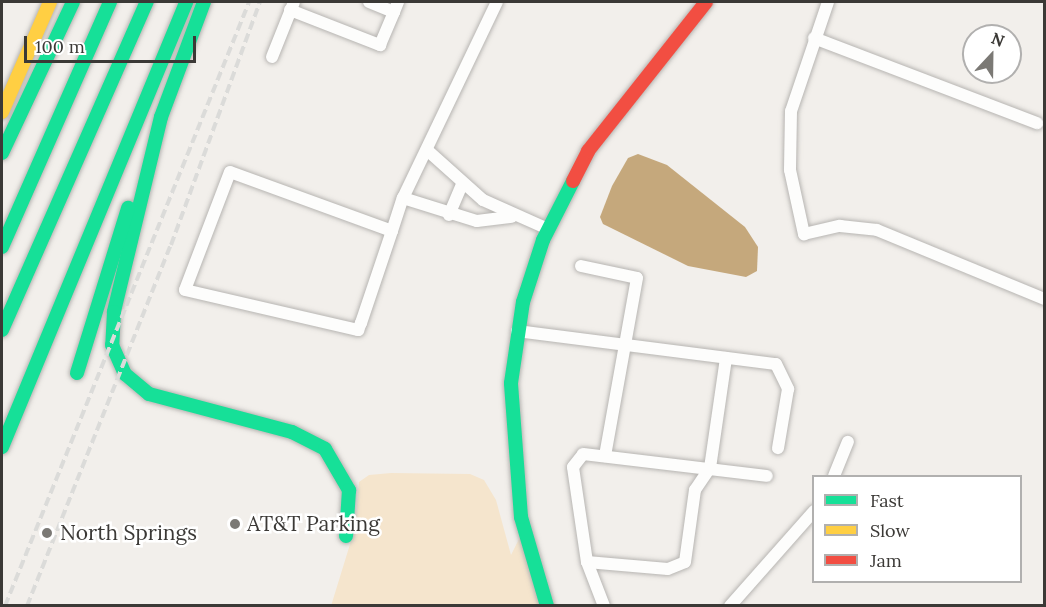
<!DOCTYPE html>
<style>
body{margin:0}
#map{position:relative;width:1046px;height:607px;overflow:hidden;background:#f2efeb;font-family:Lora,serif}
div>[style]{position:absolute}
.green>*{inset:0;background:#f5e5cd}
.water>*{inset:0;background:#c5a87c}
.roads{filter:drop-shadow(0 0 2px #b7b5b2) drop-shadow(0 0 2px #b7b5b2)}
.street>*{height:12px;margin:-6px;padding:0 6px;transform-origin:6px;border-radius:6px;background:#fdfdfc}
.fast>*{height:14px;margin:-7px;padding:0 7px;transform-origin:7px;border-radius:7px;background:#16e098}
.slow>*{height:14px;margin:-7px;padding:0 7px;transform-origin:7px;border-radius:7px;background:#ffcf43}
.jam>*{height:14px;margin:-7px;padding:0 7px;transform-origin:7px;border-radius:7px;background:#f24e42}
.rail>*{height:4px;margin-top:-2px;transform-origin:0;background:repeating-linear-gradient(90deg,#dbdbd9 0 9px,transparent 0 13.5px)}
.dots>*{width:16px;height:16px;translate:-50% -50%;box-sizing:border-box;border:3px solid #fff;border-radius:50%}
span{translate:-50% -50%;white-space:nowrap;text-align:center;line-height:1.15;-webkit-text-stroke:5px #fff;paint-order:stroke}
.poi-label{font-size:21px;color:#3b3936}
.left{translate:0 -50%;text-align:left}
.frame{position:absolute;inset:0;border:3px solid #3b3936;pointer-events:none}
.legend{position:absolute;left:812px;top:475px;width:210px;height:108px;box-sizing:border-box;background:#fff;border:2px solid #b1b0af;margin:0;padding:8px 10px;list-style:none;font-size:18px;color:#3b3936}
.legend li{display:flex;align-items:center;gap:12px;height:30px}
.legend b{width:30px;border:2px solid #b1b0af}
.north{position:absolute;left:962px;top:24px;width:60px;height:60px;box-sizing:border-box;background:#fff;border:2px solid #b1b0af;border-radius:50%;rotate:22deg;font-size:16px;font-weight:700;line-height:24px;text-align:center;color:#3b3936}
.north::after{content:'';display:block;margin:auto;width:21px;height:27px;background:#7b7975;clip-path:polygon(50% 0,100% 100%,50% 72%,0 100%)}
.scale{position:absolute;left:24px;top:36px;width:172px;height:27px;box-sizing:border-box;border:3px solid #3b3936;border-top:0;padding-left:8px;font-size:18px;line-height:21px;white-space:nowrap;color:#3b3936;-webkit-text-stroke:4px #fff;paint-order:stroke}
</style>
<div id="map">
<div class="green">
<i style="clip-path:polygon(391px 473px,470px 474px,484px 480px,496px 500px,511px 555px,527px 523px,555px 605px,331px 606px,355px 528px,359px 482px,369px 475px)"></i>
</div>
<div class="water">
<i style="clip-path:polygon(638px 154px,667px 165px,745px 227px,758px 247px,757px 271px,746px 277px,688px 266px,603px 224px,600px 217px,612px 186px,628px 158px)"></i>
</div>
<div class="roads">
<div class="street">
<i style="left:369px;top:2px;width:27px;rotate:22deg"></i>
<i style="left:394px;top:12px;width:11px;rotate:-68deg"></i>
<i style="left:828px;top:2px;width:115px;rotate:108.7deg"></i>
<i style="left:791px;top:111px;width:59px;rotate:91deg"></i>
<i style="left:790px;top:170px;width:66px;rotate:77.7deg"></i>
<i style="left:804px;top:234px;width:37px;rotate:-13deg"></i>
<i style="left:840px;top:226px;width:37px;rotate:6deg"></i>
<i style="left:877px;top:230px;width:181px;rotate:22.4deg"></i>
<i style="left:290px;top:10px;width:97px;rotate:21.3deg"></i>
<i style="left:380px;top:45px;width:36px;rotate:-67deg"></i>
<i style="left:814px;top:38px;width:239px;rotate:20.9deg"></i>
<i style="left:272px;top:57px;width:59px;rotate:-68.2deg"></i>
<i style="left:427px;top:150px;width:75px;rotate:41.8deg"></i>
<i style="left:483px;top:200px;width:71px;rotate:24deg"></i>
<i style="left:403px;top:198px;width:77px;rotate:17.3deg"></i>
<i style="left:477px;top:221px;width:35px;rotate:-7deg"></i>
<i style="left:449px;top:215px;width:33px;rotate:-67deg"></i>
<i style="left:392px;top:231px;width:172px;rotate:-160deg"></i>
<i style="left:230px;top:172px;width:126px;rotate:110.9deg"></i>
<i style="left:185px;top:290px;width:178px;rotate:13deg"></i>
<i style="left:358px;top:330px;width:8px;rotate:-67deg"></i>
<i style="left:361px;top:323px;width:97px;rotate:-71.4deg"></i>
<i style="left:392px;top:231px;width:35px;rotate:-72deg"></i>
<i style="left:403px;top:198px;width:217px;rotate:-64.4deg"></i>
<i style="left:581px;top:266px;width:57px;rotate:12.1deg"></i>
<i style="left:637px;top:278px;width:181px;rotate:100.2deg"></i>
<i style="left:517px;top:331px;width:261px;rotate:7.3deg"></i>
<i style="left:776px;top:364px;width:28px;rotate:64deg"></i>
<i style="left:788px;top:389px;width:60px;rotate:99.6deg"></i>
<i style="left:834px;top:476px;width:37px;rotate:-68deg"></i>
<i style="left:587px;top:562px;width:81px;rotate:4.9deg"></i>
<i style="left:668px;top:569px;width:18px;rotate:-22deg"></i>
<i style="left:685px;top:562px;width:73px;rotate:-82.1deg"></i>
<i style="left:695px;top:490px;width:27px;rotate:-56deg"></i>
<i style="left:710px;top:468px;width:111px;rotate:-81.7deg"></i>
<i style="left:604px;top:606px;width:47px;rotate:-111.1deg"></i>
<i style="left:587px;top:562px;width:96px;rotate:-98.4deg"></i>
<i style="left:573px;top:467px;width:16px;rotate:-52deg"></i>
<i style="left:583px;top:454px;width:185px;rotate:6.8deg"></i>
<i style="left:730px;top:606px;width:127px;rotate:-48.5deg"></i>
</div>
<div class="fast">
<i style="left:204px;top:2px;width:123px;rotate:110.5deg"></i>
<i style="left:161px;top:117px;width:201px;rotate:103.6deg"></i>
<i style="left:114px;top:312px;width:33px;rotate:93deg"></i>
<i style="left:112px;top:345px;width:32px;rotate:66deg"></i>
<i style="left:125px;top:374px;width:31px;rotate:40deg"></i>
<i style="left:149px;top:394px;width:148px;rotate:14.9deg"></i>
<i style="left:292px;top:432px;width:37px;rotate:27deg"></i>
<i style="left:325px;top:449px;width:48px;rotate:59.7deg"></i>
<i style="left:349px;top:490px;width:46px;rotate:93.7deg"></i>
<i style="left:2px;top:153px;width:167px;rotate:-64.8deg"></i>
<i style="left:2px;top:247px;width:268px;rotate:-66.2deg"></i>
<i style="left:2px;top:330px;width:359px;rotate:-66.2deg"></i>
<i style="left:77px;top:373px;width:173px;rotate:-72.8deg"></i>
<i style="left:2px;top:447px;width:482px;rotate:-67.5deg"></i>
<i style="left:547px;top:606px;width:93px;rotate:-106.3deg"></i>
<i style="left:521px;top:517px;width:134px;rotate:-94.3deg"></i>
<i style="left:511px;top:383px;width:82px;rotate:-81.6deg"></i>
<i style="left:523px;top:302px;width:65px;rotate:-72.1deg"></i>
<i style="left:543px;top:240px;width:66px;rotate:-63deg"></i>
</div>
<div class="slow">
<i style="left:2px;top:112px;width:120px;rotate:-66.4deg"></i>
</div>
<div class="jam">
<i style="left:573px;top:181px;width:34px;rotate:-63deg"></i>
<i style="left:588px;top:151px;width:190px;rotate:-51.6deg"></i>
</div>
</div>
<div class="rail">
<i style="left:5px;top:606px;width:651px;rotate:-68deg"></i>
<i style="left:27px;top:606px;width:389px;rotate:-68.3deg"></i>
<i style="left:171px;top:245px;width:259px;rotate:-69.9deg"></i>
</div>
<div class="dots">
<i style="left:235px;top:524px;background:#7b7975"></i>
<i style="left:47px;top:533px;background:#7b7975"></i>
</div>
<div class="poi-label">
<span class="left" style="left:247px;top:524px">AT&amp;T Parking</span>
<span class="left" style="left:60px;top:533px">North Springs</span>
</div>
<div class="frame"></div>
<ul class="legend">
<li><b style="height:8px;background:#16e098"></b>Fast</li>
<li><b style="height:8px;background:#ffcf43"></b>Slow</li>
<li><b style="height:8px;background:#f24e42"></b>Jam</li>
</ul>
<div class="north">N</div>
<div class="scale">100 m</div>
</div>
